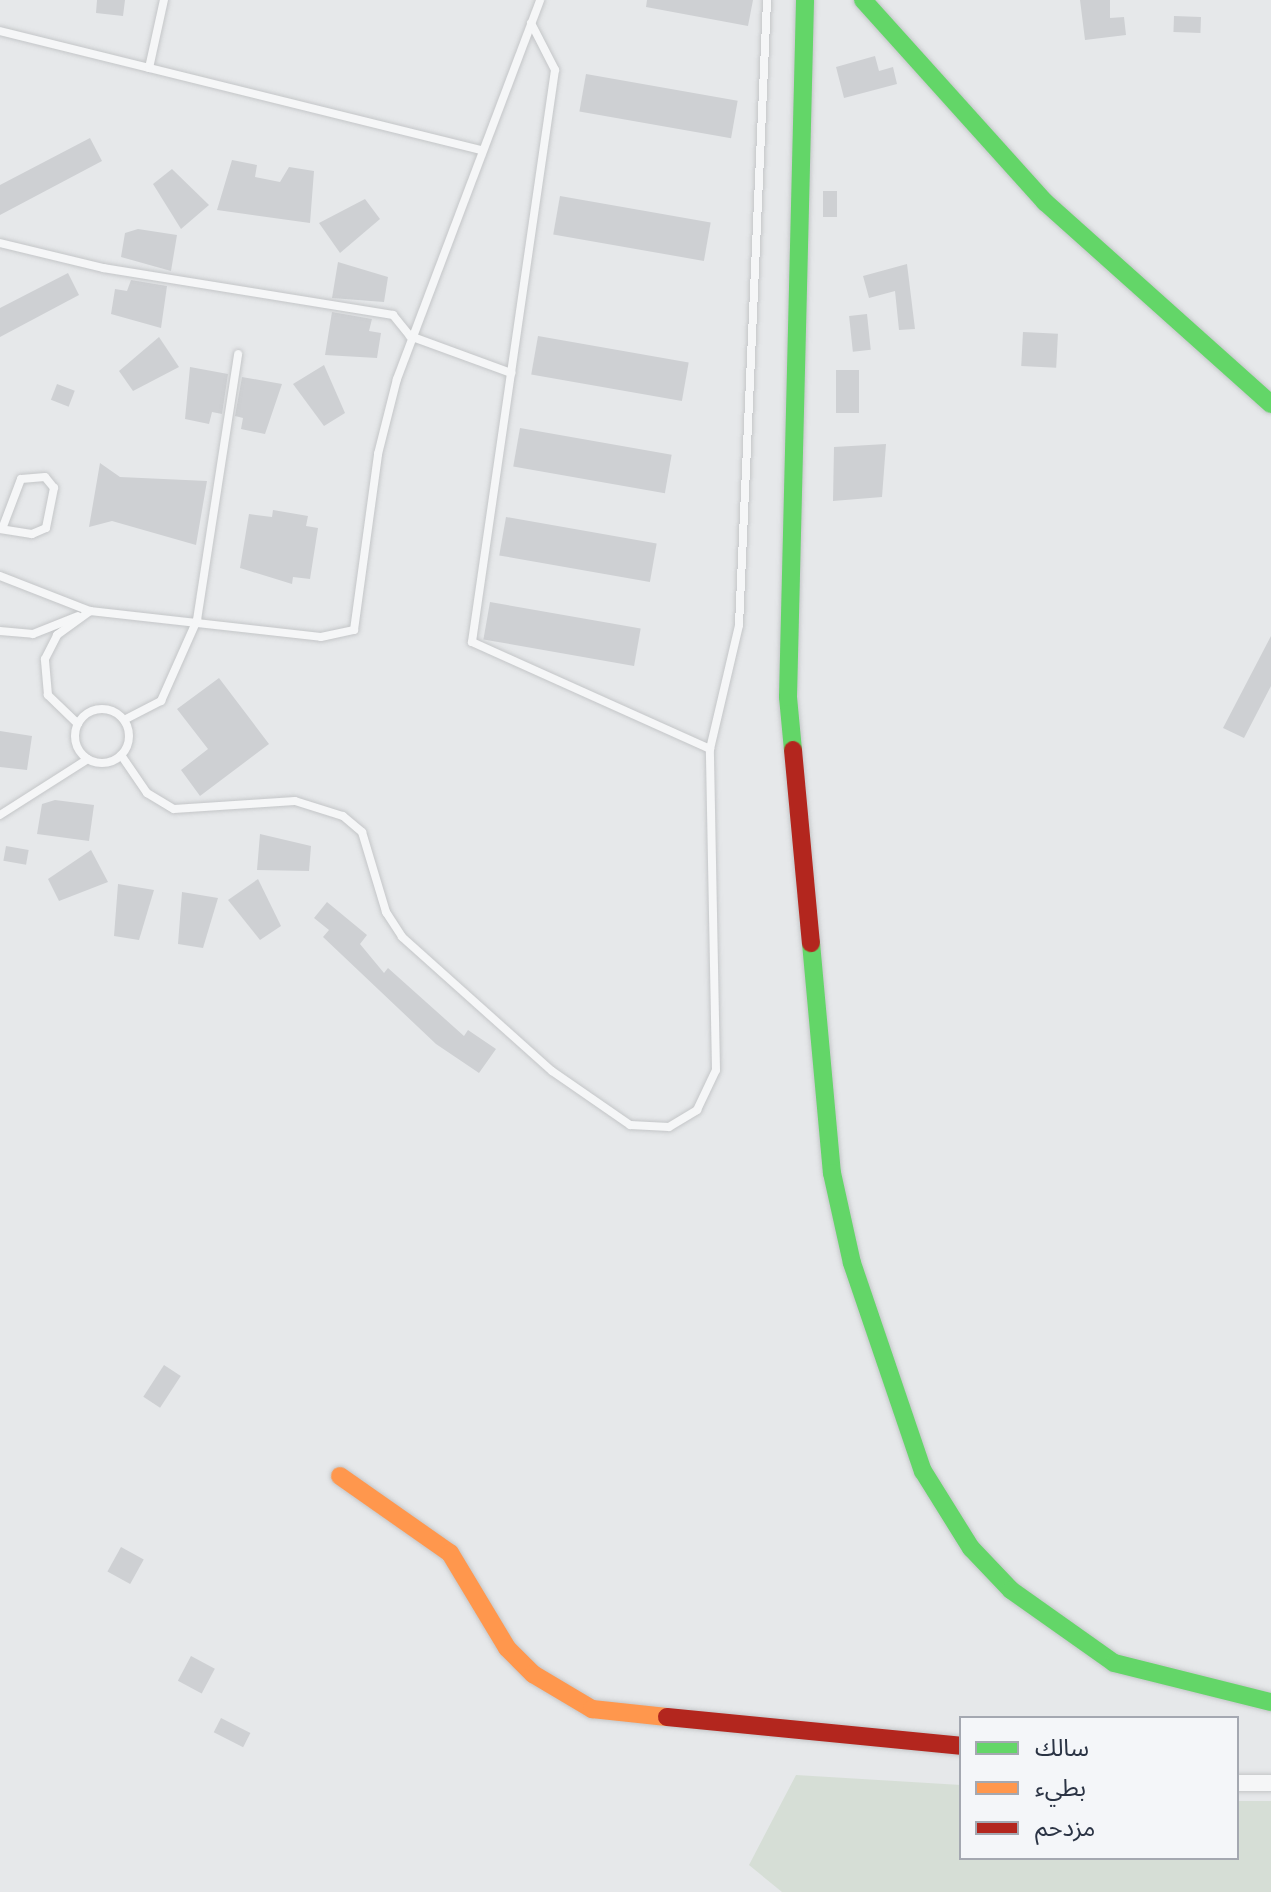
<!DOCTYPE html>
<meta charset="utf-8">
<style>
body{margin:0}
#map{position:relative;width:1271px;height:1892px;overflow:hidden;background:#e6e8ea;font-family:Roboto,"Noto Sans Arabic",sans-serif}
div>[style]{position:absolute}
.green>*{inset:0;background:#d6ded6}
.building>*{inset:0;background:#ced0d3;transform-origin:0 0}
.roads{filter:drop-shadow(0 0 2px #c4c6c8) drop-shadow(0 0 2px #c4c6c8)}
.lane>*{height:8px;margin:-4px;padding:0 4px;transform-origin:4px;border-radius:4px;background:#f5f6f7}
.lane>.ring{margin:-4px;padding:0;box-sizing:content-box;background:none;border:8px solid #f5f6f7;border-radius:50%}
.street>*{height:16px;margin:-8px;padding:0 8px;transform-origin:8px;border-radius:8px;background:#f5f6f7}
.fast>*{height:18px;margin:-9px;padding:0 9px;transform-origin:9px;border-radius:9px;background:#63d668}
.slow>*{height:18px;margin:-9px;padding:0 9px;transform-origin:9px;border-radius:9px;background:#ff974d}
.jam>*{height:18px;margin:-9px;padding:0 9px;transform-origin:9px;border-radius:9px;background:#b3261e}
span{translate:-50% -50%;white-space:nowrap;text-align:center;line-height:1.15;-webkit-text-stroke:7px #f4f6f9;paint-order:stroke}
.legend{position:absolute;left:959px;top:1716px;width:280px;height:144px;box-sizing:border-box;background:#f4f6f9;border:2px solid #a4a8b1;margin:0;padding:10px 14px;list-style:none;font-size:24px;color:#2b3445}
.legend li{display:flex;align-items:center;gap:16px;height:40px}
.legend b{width:40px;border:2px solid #a4a8b1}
</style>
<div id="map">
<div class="green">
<i style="clip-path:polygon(796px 1775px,961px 1785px,961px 1858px,1237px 1858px,1237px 1801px,1271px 1801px,1271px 1892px,782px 1892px,749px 1865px)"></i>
</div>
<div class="building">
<i style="clip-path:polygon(97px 0,125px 0,123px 16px,96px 13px)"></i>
<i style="clip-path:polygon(647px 0,753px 0,748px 26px,646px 7px)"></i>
<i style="clip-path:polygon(1080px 0,1110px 0,1110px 18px,1124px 17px,1126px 35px,1085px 40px)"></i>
<i style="left:1174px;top:16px;width:27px;height:16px;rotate:2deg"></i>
<i style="clip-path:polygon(875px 56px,879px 71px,893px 67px,897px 84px,844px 98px,836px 67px)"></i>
<i style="left:586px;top:74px;width:154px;height:38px;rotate:10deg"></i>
<i style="clip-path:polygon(90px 138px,102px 161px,0 215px,0 185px)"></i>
<i style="clip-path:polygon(232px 160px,257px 165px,255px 177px,280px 182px,289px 167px,314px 171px,310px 223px,217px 210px)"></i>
<i style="clip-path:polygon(172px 169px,209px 205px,181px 229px,153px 184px)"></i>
<i style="left:823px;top:191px;width:14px;height:26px"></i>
<i style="left:560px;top:196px;width:153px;height:39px;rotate:10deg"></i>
<i style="clip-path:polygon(365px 199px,380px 219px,340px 253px,319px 223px)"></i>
<i style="clip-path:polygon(138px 229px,177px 235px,171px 271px,121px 257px,125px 233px)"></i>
<i style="clip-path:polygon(338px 262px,388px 277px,384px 302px,332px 298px)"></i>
<i style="clip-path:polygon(907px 264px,915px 329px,899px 330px,895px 291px,869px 298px,863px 276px)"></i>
<i style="clip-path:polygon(68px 273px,79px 295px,0 337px,0 308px)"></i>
<i style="clip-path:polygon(131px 280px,167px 286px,161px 328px,111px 314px,115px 289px,127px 291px)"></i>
<i style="clip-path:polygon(332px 312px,372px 319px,369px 331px,381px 333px,377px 358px,325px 355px)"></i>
<i style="left:867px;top:314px;width:36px;height:18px;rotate:84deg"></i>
<i style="left:1023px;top:332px;width:35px;height:34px;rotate:3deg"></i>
<i style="left:538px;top:336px;width:153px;height:39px;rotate:10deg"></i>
<i style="clip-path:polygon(159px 337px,179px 367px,133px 391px,119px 371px)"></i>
<i style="clip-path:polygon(324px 365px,345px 413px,324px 426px,293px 384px)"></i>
<i style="clip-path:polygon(190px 367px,228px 374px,222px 414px,212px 412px,209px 424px,185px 419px)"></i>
<i style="left:836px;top:370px;width:23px;height:43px"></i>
<i style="clip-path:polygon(242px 377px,282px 384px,265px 434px,241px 429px,243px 418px,235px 416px)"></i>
<i style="left:57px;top:384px;width:19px;height:17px;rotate:21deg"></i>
<i style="left:520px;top:428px;width:154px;height:39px;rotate:10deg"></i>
<i style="clip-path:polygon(886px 444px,882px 497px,833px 501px,834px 447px)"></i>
<i style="clip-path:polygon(100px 463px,120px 477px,207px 481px,196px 545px,112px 521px,89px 527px)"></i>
<i style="clip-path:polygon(273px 510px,308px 516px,306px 526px,318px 528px,310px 579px,293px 577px,292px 584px,240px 568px,249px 514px,272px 517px)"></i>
<i style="left:506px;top:517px;width:153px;height:39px;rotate:10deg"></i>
<i style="left:490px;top:602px;width:153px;height:38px;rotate:10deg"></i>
<i style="clip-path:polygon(1271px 636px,1271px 686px,1244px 738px,1223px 728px)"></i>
<i style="clip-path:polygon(219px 678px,269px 744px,200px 796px,181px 770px,208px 749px,177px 709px)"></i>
<i style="clip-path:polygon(0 731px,32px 736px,27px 770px,0 767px)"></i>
<i style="clip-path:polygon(55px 800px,94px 805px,89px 841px,37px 834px,42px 804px)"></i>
<i style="clip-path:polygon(260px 834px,311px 846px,309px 871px,257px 870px)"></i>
<i style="left:6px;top:846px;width:23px;height:15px;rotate:10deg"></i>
<i style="clip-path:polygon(91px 850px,108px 882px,59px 901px,48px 879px)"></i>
<i style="clip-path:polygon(258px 879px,281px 926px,260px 940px,228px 900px)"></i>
<i style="clip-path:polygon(118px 884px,154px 890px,139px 940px,114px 936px)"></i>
<i style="clip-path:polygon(182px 892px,218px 898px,203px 948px,178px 944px)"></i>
<i style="clip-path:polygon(327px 902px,367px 935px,360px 944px,384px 973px,388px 968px,464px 1036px,468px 1030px,496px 1049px,479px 1073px,436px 1044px,323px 937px,329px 930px,314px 918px)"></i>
<i style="left:164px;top:1365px;width:20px;height:38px;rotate:33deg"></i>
<i style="left:121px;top:1547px;width:26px;height:28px;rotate:29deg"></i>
<i style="left:191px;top:1656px;width:27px;height:28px;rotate:28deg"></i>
<i style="left:221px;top:1718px;width:33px;height:16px;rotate:27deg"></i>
</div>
<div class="roads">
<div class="lane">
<i style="left:531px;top:23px;width:53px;rotate:62.9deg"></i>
<i style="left:555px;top:70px;width:578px;rotate:98.26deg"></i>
<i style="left:472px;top:642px;width:261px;rotate:24.2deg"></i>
<i style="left:0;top:31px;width:496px;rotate:13.9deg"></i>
<i style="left:149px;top:68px;width:70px;rotate:-77.6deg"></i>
<i style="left:0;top:243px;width:106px;rotate:13.6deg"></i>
<i style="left:103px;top:268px;width:294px;rotate:9.2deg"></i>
<i style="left:393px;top:315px;width:27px;rotate:51deg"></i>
<i style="left:410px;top:336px;width:108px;rotate:20.1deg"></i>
<i style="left:0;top:529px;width:32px;rotate:9deg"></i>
<i style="left:32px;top:534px;width:15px;rotate:-23deg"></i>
<i style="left:46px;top:528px;width:41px;rotate:-78.7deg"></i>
<i style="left:54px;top:488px;width:14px;rotate:-129deg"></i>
<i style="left:45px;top:477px;width:24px;rotate:175deg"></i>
<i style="left:21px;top:479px;width:53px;rotate:110.8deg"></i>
<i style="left:0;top:576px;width:97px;rotate:21.3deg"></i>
<i style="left:90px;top:611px;width:232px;rotate:6.4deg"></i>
<i style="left:321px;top:637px;width:34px;rotate:-12deg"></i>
<i style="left:354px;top:630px;width:178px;rotate:-82.2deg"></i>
<i style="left:378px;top:454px;width:77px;rotate:-75.8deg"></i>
<i style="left:397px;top:379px;width:405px;rotate:-69.3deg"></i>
<i style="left:0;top:631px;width:33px;rotate:5deg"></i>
<i style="left:33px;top:634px;width:48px;rotate:-21.8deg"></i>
<i class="ring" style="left:75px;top:709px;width:46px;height:46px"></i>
<i style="left:124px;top:720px;width:42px;rotate:-27.2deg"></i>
<i style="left:161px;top:701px;width:89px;rotate:-66deg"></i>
<i style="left:197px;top:620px;width:269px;rotate:-81.2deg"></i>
<i style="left:78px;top:724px;width:42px;rotate:-136deg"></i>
<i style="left:48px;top:695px;width:36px;rotate:-95deg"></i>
<i style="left:45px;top:659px;width:27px;rotate:-63deg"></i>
<i style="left:57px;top:635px;width:41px;rotate:-36deg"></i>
<i style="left:121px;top:755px;width:46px;rotate:55.6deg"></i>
<i style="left:147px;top:793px;width:31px;rotate:31deg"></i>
<i style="left:174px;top:809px;width:121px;rotate:-3.8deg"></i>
<i style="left:295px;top:801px;width:50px;rotate:17.4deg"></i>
<i style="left:343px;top:816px;width:25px;rotate:40deg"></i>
<i style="left:362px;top:832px;width:84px;rotate:73.3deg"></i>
<i style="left:386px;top:912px;width:30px;rotate:57deg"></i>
<i style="left:402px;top:937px;width:201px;rotate:41.8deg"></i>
<i style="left:552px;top:1071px;width:95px;rotate:34.7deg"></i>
<i style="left:630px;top:1125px;width:39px;rotate:3deg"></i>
<i style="left:669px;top:1127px;width:33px;rotate:-31deg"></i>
<i style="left:697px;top:1110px;width:44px;rotate:-64.6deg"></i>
<i style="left:716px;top:1070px;width:321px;rotate:-91.1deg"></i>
<i style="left:710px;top:749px;width:127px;rotate:-76.8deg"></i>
<i style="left:739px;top:625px;width:626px;rotate:-87.43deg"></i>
<i style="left:0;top:815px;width:104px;rotate:-32.5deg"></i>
</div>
<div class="street">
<i style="left:1237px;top:1783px;width:34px"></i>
</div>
<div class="fast">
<i style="left:863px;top:0;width:272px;rotate:48deg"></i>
<i style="left:1045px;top:202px;width:303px;rotate:41.8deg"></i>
<i style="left:793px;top:750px;width:53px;rotate:-95.4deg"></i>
<i style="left:788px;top:697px;width:697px;rotate:-88.6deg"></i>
<i style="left:811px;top:943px;width:231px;rotate:84.8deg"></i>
<i style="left:832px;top:1173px;width:92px;rotate:77.5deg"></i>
<i style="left:852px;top:1263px;width:220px;rotate:71.2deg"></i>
<i style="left:923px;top:1471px;width:91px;rotate:58.1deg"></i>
<i style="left:971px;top:1548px;width:58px;rotate:46.4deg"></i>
<i style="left:1011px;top:1590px;width:126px;rotate:35.3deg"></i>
<i style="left:1114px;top:1663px;width:162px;rotate:14deg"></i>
</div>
<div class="slow">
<i style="left:340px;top:1476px;width:134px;rotate:35deg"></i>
<i style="left:450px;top:1553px;width:111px;rotate:59deg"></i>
<i style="left:507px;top:1648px;width:37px;rotate:45deg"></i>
<i style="left:533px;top:1674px;width:69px;rotate:30.7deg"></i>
<i style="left:592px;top:1709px;width:75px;rotate:6.1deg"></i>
</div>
<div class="jam">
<i style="left:793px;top:750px;width:194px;rotate:84.7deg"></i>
<i style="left:667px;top:1717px;width:295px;rotate:5.6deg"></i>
</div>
</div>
<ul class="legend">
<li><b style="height:10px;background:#63d668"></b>سالك</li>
<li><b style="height:10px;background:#ff974d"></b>بطيء</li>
<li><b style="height:10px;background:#b3261e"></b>مزدحم</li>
</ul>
</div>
